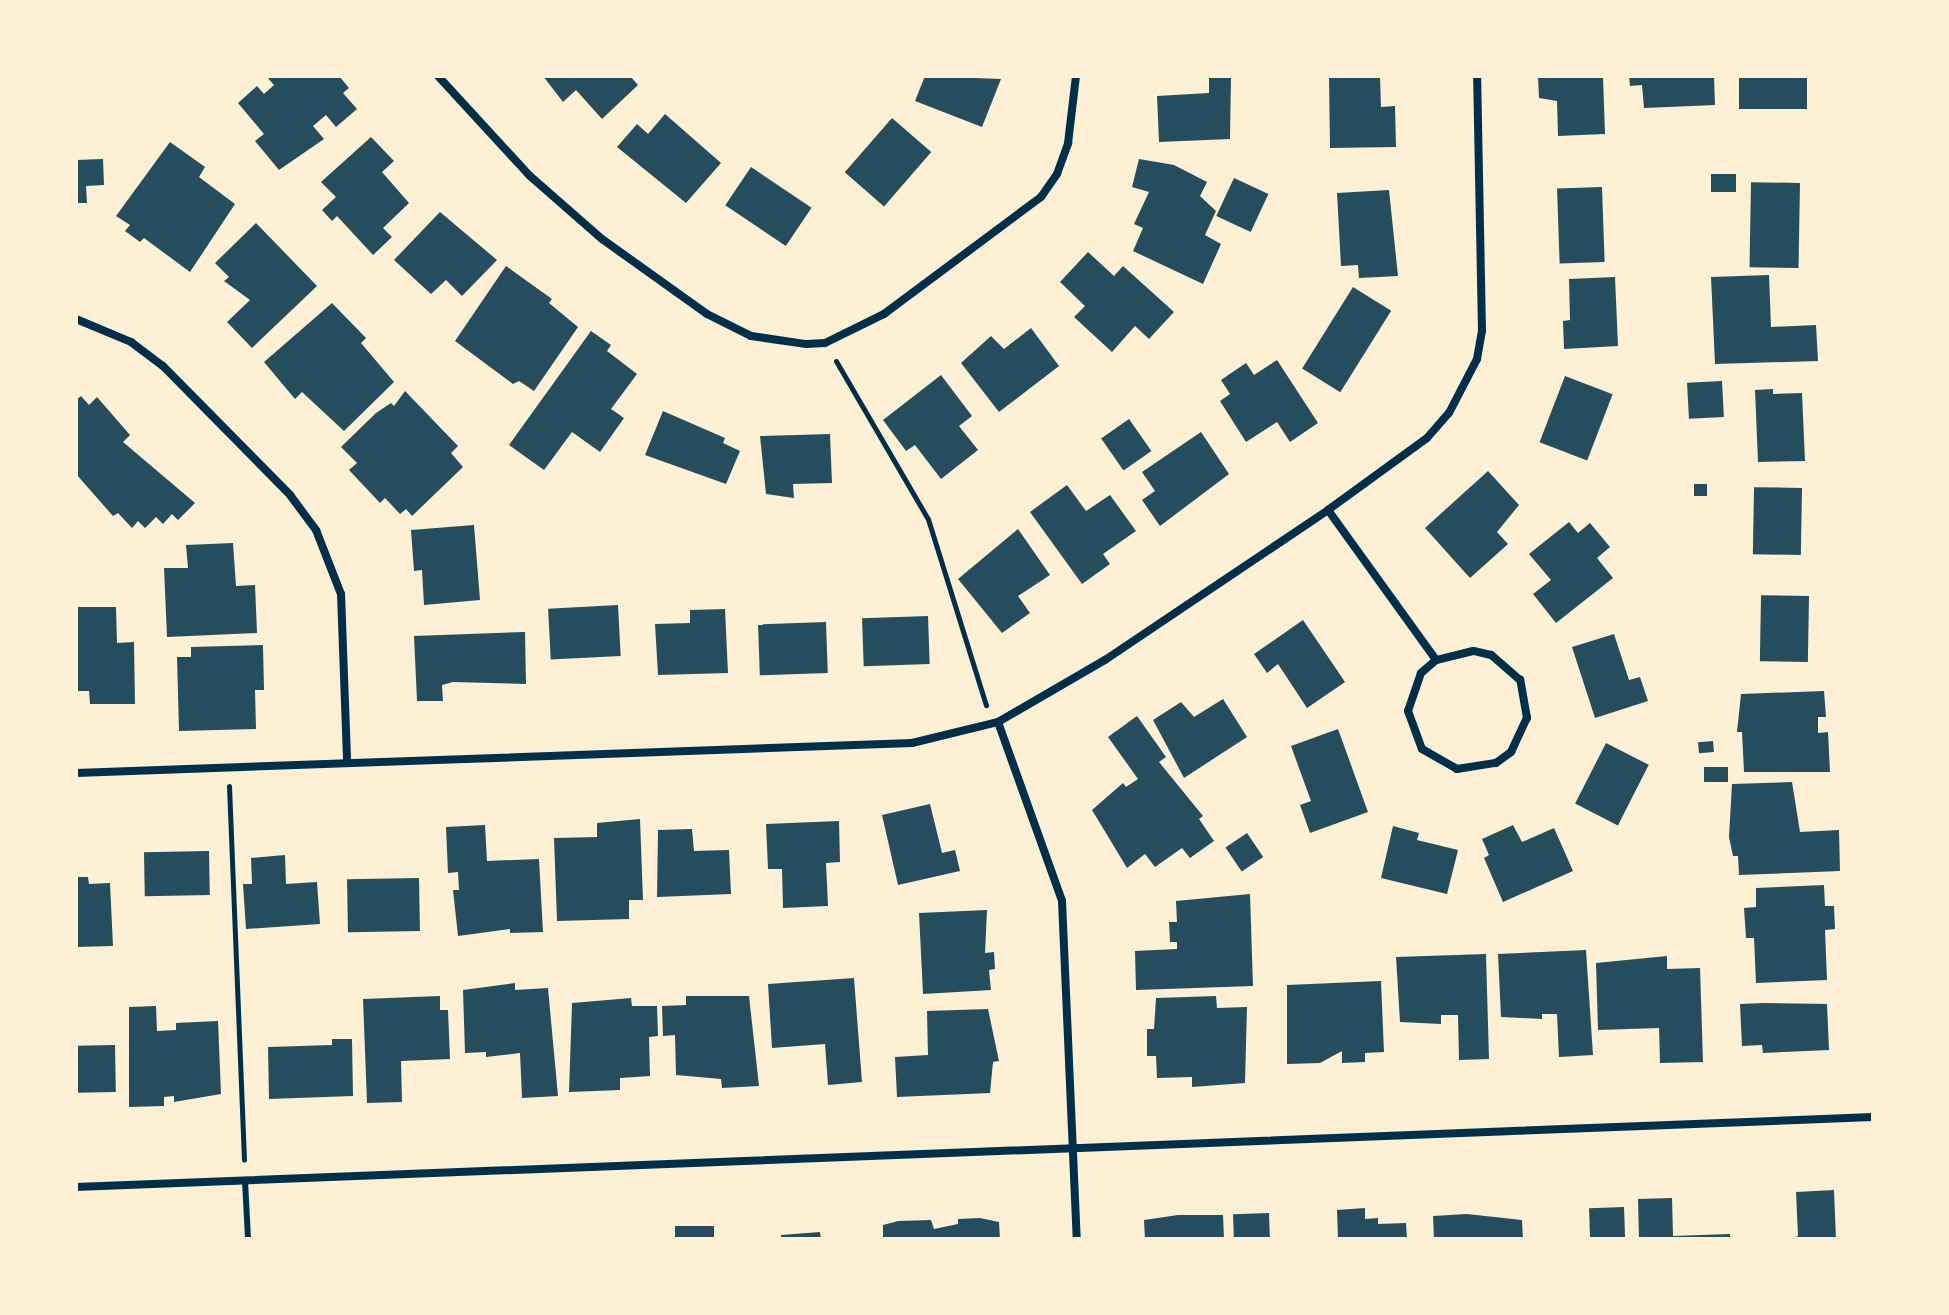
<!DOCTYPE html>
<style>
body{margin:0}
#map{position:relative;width:1949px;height:1315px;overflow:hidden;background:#fdf0d5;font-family:Figtree,sans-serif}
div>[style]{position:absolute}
.building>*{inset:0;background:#264d5e;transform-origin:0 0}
.path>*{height:5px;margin:-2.5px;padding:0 2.5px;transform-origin:2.5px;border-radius:2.5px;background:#003049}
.service>*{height:6px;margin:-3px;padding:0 3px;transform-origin:3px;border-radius:3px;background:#003049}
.minor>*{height:8px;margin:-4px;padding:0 4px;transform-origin:4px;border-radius:4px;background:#003049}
span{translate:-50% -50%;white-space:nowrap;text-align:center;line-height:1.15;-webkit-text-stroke:8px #fdf0d5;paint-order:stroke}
.frame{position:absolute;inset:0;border:78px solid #fdf0d5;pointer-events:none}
</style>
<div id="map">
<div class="building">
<i style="clip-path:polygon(266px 76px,339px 76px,349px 88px,343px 93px,357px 109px,336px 127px,326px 115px,313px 126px,324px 139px,279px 170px,255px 141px,264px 134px,238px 103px,257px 86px,264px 94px,274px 85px)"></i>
<i style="clip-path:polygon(543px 76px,630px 76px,638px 85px,602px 119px,576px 90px,563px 102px)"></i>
<i style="clip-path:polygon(925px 76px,1001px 79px,982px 127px,915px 101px)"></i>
<i style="clip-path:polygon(1209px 76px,1231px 76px,1230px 139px,1159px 142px,1157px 96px,1209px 93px)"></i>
<i style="clip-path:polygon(1329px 76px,1380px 76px,1381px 107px,1395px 106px,1396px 147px,1330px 148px)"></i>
<i style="clip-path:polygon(1538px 76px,1603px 76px,1605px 134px,1558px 136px,1557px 101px,1539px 98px)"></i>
<i style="clip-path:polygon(1629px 76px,1714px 76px,1715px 105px,1644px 108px,1642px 85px,1630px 86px)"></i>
<i style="left:1739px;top:76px;width:68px;height:33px"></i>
<i style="clip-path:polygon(665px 114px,721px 163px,686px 203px,617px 147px,637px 124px,648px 134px)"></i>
<i style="left:892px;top:118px;width:52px;height:72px;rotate:41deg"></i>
<i style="clip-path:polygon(371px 137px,394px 161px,382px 172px,409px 203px,383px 228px,392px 237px,373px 255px,337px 216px,332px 221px,322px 210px,336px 197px,321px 182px)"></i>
<i style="clip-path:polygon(170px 142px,205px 167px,199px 177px,235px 204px,190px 272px,144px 238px,140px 242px,125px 231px,130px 225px,116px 216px)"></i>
<i style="clip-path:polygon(103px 159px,104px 185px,86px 186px,87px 203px,76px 203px,76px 160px)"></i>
<i style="clip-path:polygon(1139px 159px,1174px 165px,1207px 182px,1200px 196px,1216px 211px,1205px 235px,1221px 244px,1203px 284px,1133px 251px,1143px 228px,1134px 224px,1149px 192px,1132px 187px)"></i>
<i style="left:751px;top:167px;width:73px;height:46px;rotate:34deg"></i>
<i style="left:1736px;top:174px;width:18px;height:25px;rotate:90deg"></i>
<i style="left:1234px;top:178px;width:38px;height:42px;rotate:25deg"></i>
<i style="left:1800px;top:183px;width:85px;height:49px;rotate:91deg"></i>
<i style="left:1602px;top:187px;width:75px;height:45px;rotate:88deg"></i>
<i style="clip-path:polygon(1389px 190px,1398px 276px,1359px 278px,1358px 265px,1341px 266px,1337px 193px)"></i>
<i style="clip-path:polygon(440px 212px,497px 260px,462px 296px,446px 280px,431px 294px,394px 260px)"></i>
<i style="clip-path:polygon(256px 223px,317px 286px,252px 348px,227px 322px,250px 300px,224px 281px,229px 277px,215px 263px)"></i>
<i style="clip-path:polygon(1088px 252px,1114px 276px,1123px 266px,1174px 312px,1149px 339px,1135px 326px,1112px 352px,1074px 317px,1085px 306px,1060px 282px)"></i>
<i style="clip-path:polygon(506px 266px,552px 299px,549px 303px,578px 327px,534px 391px,519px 381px,513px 384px,455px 341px)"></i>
<i style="clip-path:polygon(1769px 275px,1771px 327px,1816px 325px,1818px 361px,1715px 364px,1711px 277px)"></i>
<i style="clip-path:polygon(1615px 277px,1618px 346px,1564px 349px,1563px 321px,1570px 320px,1569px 279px)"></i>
<i style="left:1353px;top:287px;width:45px;height:96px;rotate:32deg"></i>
<i style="clip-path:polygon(332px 303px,366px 338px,361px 343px,394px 382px,344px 431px,302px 392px,295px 399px,264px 362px)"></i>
<i style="clip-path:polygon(1031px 328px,1059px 366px,999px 412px,961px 363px,991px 336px,1004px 349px)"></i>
<i style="clip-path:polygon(591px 331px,611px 345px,607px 351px,637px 374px,611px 409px,624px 418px,600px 452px,572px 432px,544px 470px,509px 445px)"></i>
<i style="clip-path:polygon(1277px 360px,1318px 423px,1290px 442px,1277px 422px,1246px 442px,1220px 401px,1230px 394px,1221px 380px,1246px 363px,1254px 375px)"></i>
<i style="clip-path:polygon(941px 375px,972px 416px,959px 426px,978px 450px,941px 479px,915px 445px,906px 451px,883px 420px)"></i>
<i style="left:1565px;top:376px;width:51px;height:71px;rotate:21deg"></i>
<i style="left:1722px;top:381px;width:36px;height:35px;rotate:87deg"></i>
<i style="clip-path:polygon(1773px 389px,1773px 394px,1802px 393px,1805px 461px,1758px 462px,1755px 390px)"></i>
<i style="clip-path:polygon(405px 391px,458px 446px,451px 453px,463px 467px,412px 516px,406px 509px,400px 514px,385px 498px,380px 503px,349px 470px,357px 463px,341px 447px,376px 413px,391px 403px,394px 406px)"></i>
<i style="clip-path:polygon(81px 396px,89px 405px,97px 397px,130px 435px,123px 442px,195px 503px,178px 520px,172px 514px,163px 524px,156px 517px,145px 528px,138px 521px,132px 528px,118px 513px,113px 516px,76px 474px,76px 400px)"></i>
<i style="clip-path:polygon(663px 411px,725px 438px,723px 443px,740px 451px,726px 484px,645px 455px)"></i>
<i style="left:1129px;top:419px;width:39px;height:34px;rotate:55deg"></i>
<i style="clip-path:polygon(1201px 432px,1229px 474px,1160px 526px,1142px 500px,1155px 491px,1142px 472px)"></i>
<i style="clip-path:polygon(830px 434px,832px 483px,793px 484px,794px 498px,766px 494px,760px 436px)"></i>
<i style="clip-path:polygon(1488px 471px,1519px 505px,1497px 532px,1508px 544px,1470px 578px,1425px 528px)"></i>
<i style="left:1694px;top:484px;width:13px;height:12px"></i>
<i style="clip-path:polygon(1067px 485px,1086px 511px,1110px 495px,1136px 531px,1103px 554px,1110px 564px,1082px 584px,1030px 512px)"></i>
<i style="left:1802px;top:488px;width:67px;height:48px;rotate:91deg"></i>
<i style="clip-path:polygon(1569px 522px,1578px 533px,1590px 523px,1610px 547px,1597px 558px,1613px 578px,1556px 623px,1533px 594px,1551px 580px,1529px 554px)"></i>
<i style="clip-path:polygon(474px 525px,480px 600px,424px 605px,422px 570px,414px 571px,411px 530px)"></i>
<i style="clip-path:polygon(1018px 529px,1050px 575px,1018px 596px,1030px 613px,1002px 633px,958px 579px)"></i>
<i style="clip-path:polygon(233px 543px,236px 586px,255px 585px,257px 633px,167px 637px,164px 568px,188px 568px,186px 545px)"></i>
<i style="left:1809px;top:596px;width:66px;height:48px;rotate:91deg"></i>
<i style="left:618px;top:605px;width:51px;height:70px;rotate:87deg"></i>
<i style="clip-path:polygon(76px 607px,116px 607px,117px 643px,134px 642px,135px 704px,90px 704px,89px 691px,76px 691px)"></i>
<i style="clip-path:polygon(725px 609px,728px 673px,658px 675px,655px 624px,690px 623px,690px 610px)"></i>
<i style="left:928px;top:616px;width:48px;height:66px;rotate:88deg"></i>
<i style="clip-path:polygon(1303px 620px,1345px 682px,1307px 708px,1278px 664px,1267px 673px,1254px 654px)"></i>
<i style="left:826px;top:622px;width:51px;height:68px;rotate:88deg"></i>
<i style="clip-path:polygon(525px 632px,526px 684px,453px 682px,442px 685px,443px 701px,417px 701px,414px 636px)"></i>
<i style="clip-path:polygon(1614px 634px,1629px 680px,1640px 677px,1648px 701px,1595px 718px,1572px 647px)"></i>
<i style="clip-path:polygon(263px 645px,264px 690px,255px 690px,256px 729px,179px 731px,177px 657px,191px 657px,191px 647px)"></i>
<i style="clip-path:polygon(1824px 691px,1826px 717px,1818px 717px,1818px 733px,1828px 732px,1830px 772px,1744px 772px,1742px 732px,1737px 732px,1741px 694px)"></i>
<i style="clip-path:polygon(1223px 699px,1247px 737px,1184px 778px,1153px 720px,1181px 702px,1194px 717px)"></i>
<i style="clip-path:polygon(1137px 716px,1166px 757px,1159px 762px,1203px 816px,1199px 819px,1214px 841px,1190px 858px,1182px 848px,1155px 867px,1145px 854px,1127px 868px,1092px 810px,1123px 783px,1126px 787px,1138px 779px,1108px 737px)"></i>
<i style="clip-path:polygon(1338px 729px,1368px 812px,1310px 833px,1300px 805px,1311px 801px,1291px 746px)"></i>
<i style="left:1713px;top:741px;width:11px;height:15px;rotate:85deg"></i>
<i style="left:1606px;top:743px;width:48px;height:68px;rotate:27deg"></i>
<i style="left:1704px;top:767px;width:24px;height:15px"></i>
<i style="clip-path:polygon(1792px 782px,1800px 832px,1839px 830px,1840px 871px,1739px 875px,1738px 856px,1733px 856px,1729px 837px,1732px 784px)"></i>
<i style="clip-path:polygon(930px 804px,942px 853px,955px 850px,960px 871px,898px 885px,882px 815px)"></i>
<i style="clip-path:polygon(640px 819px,643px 900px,629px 900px,629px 919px,557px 921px,554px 838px,597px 837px,597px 823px)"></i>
<i style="clip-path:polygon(839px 821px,840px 862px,826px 863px,828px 906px,783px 908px,782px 869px,768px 869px,766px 824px)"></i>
<i style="clip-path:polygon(485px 825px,487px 861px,539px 859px,543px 932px,510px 933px,510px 929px,458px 936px,453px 890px,459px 890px,458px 872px,448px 873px,446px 827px)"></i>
<i style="clip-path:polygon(1513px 825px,1522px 842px,1554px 828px,1573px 871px,1503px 902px,1484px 858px,1489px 855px,1482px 839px)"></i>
<i style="clip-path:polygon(1393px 826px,1419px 833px,1417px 840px,1458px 850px,1447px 894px,1381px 878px)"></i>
<i style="clip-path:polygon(692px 829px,694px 851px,729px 850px,731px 894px,657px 897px,658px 830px)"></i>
<i style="left:1247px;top:833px;width:29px;height:26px;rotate:56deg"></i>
<i style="left:209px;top:851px;width:44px;height:65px;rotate:89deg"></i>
<i style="clip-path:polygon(285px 855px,286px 884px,317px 882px,320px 924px,246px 929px,243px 884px,252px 884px,251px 858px)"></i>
<i style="clip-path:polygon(76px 877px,88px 877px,89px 884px,110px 883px,113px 946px,76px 947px)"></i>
<i style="left:419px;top:878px;width:53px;height:72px;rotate:89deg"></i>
<i style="clip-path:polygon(1824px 885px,1825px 906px,1834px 906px,1835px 929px,1825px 930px,1827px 980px,1756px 983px,1754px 938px,1746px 938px,1744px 908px,1756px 907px,1756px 888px)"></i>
<i style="clip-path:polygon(1250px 894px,1253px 986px,1136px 990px,1135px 951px,1177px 949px,1177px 942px,1170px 942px,1169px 922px,1177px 922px,1176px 901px)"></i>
<i style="clip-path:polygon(987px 910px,985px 953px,994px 952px,995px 969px,989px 970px,991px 990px,923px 994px,919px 913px)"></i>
<i style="clip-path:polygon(1586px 950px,1593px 1055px,1559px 1057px,1557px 1014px,1542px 1014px,1542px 1019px,1501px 1017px,1498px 954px)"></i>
<i style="clip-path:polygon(1486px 954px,1489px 1059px,1459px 1060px,1458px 1015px,1441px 1015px,1441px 1024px,1400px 1022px,1396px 957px)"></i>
<i style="clip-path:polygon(1667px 956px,1667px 969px,1700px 968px,1703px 1062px,1660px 1063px,1659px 1028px,1598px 1030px,1596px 963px)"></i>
<i style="clip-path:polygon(854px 978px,862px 1082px,828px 1085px,825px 1044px,772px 1048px,768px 984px)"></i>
<i style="clip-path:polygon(1381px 981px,1384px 1052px,1365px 1053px,1365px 1062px,1342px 1063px,1342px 1051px,1320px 1063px,1287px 1064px,1287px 985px)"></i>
<i style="clip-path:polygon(515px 983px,515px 990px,548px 988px,558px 1096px,522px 1098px,520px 1053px,486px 1057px,486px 1052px,465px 1053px,463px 990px)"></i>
<i style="clip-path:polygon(440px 996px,440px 1010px,448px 1010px,450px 1059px,401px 1061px,402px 1102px,367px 1103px,363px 999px)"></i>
<i style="clip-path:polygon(686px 996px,749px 996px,759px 1086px,722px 1088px,721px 1079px,676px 1075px,675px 1035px,663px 1036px,662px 1006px,686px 1005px)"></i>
<i style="clip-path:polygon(1216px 996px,1217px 1008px,1247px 1007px,1245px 1083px,1192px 1087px,1192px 1077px,1157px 1078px,1156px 1056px,1147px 1056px,1147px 1029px,1154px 1029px,1156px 998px)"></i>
<i style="clip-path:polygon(631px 998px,632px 1006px,657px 1006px,658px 1036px,649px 1037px,650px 1076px,620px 1078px,620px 1090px,569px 1092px,572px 1003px)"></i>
<i style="clip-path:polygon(1764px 1003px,1827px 1004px,1829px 1050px,1763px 1053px,1762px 1045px,1742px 1046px,1740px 1004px)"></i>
<i style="clip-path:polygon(156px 1006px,157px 1031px,176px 1030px,176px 1023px,218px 1021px,221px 1094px,174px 1102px,174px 1096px,164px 1097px,164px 1106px,129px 1107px,129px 1007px)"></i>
<i style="clip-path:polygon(988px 1009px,999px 1061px,993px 1062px,990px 1093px,897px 1097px,895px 1057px,928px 1055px,927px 1011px)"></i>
<i style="clip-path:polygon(332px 1039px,352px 1039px,353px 1096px,269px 1099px,268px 1047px,332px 1045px)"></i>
<i style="left:115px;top:1045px;width:47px;height:39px;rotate:89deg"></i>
<i style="clip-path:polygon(1834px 1190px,1836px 1239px,1791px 1239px,1798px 1236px,1796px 1192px)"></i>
<i style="clip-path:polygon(1672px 1198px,1673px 1236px,1730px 1234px,1730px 1239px,1639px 1239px,1638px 1199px)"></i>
<i style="left:1624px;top:1207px;width:32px;height:35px;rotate:88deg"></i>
<i style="clip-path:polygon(1365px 1208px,1365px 1219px,1378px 1218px,1378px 1224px,1406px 1223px,1407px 1239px,1338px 1239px,1337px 1210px)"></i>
<i style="left:1269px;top:1213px;width:26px;height:36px;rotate:88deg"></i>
<i style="clip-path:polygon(1467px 1214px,1522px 1220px,1523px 1239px,1434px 1239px,1433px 1216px)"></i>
<i style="clip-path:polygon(1178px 1215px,1223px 1215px,1224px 1239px,1145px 1239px,1144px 1220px)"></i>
<i style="clip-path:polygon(980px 1218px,999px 1222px,1000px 1239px,883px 1239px,883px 1225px,898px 1221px,931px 1220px,934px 1229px,958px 1224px,958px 1219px)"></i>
<i style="left:714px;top:1226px;width:13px;height:39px;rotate:90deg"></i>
<i style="clip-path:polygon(820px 1232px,821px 1239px,781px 1239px,781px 1235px)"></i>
</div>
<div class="path">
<i style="left:836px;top:361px;width:183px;rotate:59.8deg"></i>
<i style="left:928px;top:519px;width:195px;rotate:72.7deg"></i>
<i style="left:229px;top:786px;width:374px;rotate:87.7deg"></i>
</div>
<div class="service">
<i style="left:245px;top:1181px;width:58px;rotate:87deg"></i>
</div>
<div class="minor">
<i style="left:438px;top:76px;width:136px;rotate:47.4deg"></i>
<i style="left:530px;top:176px;width:96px;rotate:41.2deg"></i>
<i style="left:602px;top:239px;width:129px;rotate:35.5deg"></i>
<i style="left:707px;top:314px;width:49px;rotate:26.6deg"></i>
<i style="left:751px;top:336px;width:56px;rotate:8.3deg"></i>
<i style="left:806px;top:344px;width:19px;rotate:-3deg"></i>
<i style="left:825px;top:343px;width:66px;rotate:-26.2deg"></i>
<i style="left:884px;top:314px;width:196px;rotate:-36.7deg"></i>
<i style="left:1041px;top:197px;width:28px;rotate:-55deg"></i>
<i style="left:1057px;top:174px;width:33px;rotate:-70deg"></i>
<i style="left:1068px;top:143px;width:67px;rotate:-83.2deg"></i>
<i style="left:76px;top:319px;width:60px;rotate:22.7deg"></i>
<i style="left:131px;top:342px;width:40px;rotate:37deg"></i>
<i style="left:163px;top:366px;width:181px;rotate:45.4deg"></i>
<i style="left:290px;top:495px;width:44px;rotate:53.4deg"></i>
<i style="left:316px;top:530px;width:69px;rotate:68.7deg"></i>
<i style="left:341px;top:594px;width:167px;rotate:87.9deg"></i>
<i style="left:1328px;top:510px;width:185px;rotate:54.2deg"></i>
<i style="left:1436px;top:660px;width:20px;rotate:139deg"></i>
<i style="left:1421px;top:673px;width:40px;rotate:108.9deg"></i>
<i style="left:1408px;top:711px;width:40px;rotate:69.8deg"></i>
<i style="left:1422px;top:749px;width:40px;rotate:29.7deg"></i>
<i style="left:1457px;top:769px;width:39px;rotate:-9deg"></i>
<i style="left:1496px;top:763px;width:19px;rotate:-36deg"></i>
<i style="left:1511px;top:752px;width:38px;rotate:-65deg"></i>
<i style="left:1527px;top:718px;width:39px;rotate:-100deg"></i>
<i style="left:1520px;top:680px;width:38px;rotate:-139deg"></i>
<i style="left:1491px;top:655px;width:18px;rotate:-167deg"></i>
<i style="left:1473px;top:651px;width:38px;rotate:166deg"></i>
<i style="left:998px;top:722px;width:190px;rotate:70.3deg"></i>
<i style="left:1062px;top:901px;width:338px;rotate:87.5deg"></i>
<i style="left:76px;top:773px;width:837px;rotate:-2.06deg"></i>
<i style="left:912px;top:743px;width:89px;rotate:-13.7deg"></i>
<i style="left:998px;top:722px;width:124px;rotate:-30.1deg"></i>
<i style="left:1105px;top:660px;width:269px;rotate:-33.9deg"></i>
<i style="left:1328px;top:510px;width:122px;rotate:-36deg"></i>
<i style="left:1427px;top:438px;width:33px;rotate:-49deg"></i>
<i style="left:1449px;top:413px;width:61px;rotate:-62.6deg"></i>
<i style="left:1477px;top:359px;width:28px;rotate:-80deg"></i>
<i style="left:1482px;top:331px;width:255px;rotate:-91.1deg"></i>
<i style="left:76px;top:1187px;width:1798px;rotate:-2.23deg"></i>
</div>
<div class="frame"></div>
</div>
